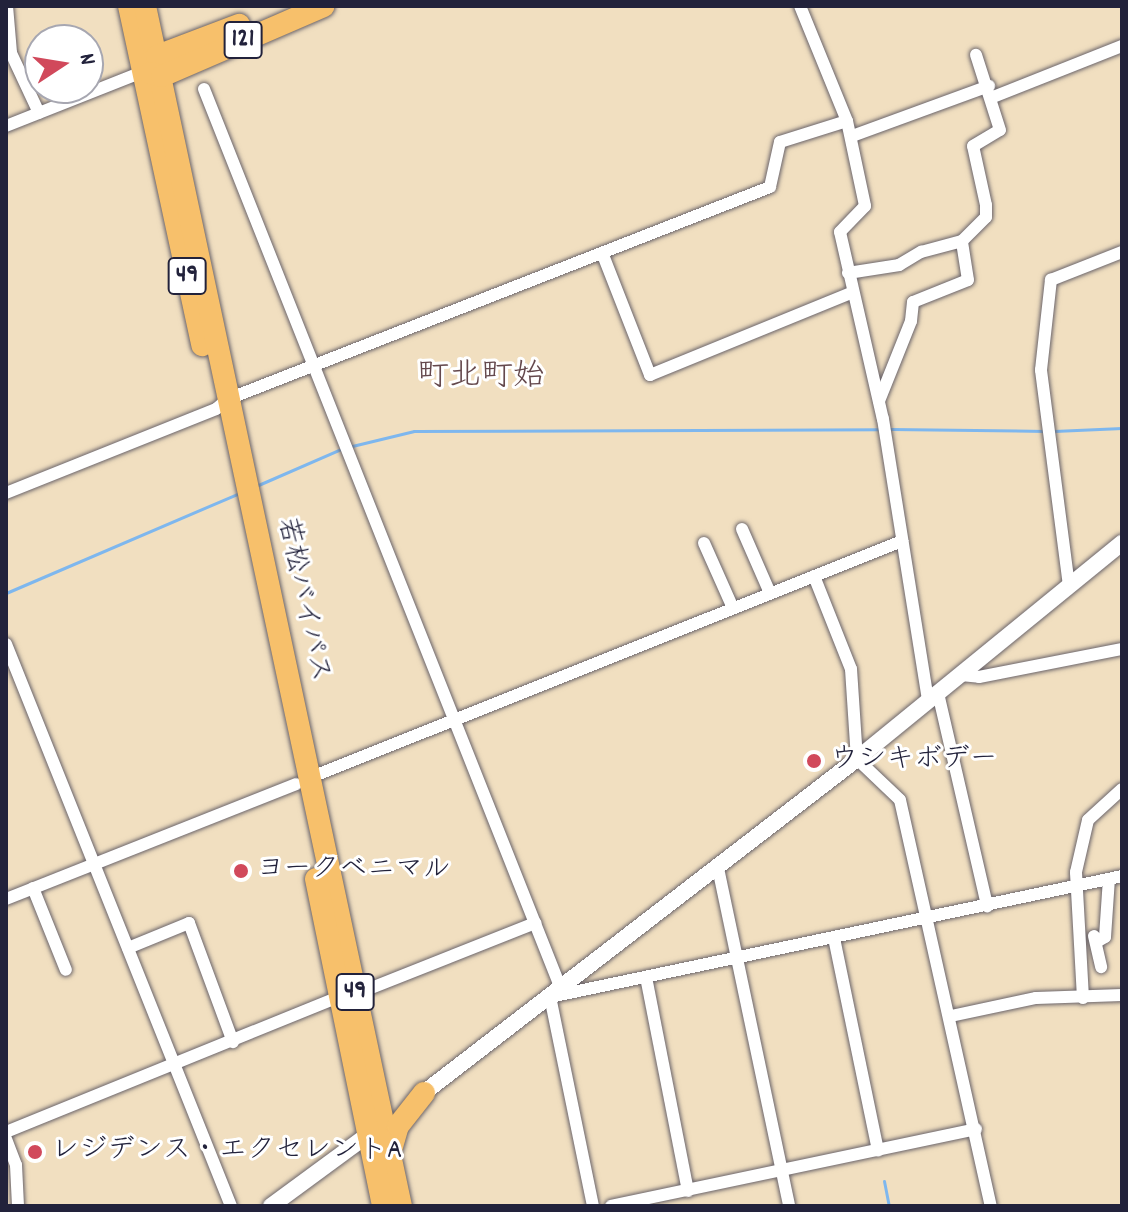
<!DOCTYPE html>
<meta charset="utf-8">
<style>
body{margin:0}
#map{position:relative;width:1128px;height:1212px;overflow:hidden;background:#f1dfc0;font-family:Dekko,"Klee One",sans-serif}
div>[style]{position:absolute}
.stream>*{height:3px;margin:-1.5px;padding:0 1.5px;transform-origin:1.5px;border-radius:1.5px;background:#7eb7ee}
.roads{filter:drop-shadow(0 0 2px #6a646a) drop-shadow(0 0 2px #6a646a)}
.minor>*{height:12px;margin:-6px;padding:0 6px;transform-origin:6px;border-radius:6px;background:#fff}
.tertiary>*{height:16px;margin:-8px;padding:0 8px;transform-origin:8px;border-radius:8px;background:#fff}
.trunk>*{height:22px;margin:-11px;padding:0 11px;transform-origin:11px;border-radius:11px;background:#f7c06b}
.dots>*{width:22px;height:22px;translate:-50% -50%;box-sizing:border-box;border:4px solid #fff;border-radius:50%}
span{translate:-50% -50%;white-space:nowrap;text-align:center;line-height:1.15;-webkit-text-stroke:6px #fff;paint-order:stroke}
.shield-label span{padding:2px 6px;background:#fff;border:2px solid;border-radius:6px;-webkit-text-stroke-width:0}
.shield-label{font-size:26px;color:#22223b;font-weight:700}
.street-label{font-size:28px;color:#22223b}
.poi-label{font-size:28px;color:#22223b}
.left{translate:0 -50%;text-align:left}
.quarter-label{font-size:32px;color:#64484c}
.frame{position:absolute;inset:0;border:8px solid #22223b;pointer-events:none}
.north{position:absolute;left:24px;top:24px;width:80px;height:80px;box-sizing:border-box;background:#fff;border:2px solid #a7a7b1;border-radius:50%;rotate:78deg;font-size:22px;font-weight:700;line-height:32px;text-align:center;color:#22223b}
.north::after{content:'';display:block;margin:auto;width:28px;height:36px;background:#d1495b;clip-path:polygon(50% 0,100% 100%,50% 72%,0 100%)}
</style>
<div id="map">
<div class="stream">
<i style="left:890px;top:429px;width:156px;rotate:0.7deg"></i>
<i style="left:1054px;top:431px;width:68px;rotate:-2.5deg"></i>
<i style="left:348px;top:447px;width:68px;rotate:-13.6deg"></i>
<i style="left:414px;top:431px;width:468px;rotate:-0.2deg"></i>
<i style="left:256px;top:486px;width:93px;rotate:-23.5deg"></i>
<i style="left:6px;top:593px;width:257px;rotate:-23.2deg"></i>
<i style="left:884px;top:1181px;width:25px;rotate:79deg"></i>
</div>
<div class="roads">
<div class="minor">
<i style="left:7px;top:6px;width:47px;rotate:85.1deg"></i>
<i style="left:11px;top:53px;width:66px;rotate:65deg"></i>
<i style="left:204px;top:89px;width:968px;rotate:68.36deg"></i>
<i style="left:993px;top:97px;width:139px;rotate:-21.6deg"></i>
<i style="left:847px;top:121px;width:87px;rotate:78deg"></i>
<i style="left:865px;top:206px;width:36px;rotate:134deg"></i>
<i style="left:840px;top:232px;width:192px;rotate:77.1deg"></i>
<i style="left:883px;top:419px;width:286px;rotate:80.9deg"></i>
<i style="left:6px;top:126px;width:149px;rotate:-21.6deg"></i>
<i style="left:852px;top:136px;width:146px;rotate:-20.1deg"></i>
<i style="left:603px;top:255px;width:129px;rotate:68.6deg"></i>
<i style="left:650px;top:375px;width:217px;rotate:-22.2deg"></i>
<i style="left:848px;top:273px;width:52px;rotate:-8.9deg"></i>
<i style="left:899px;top:265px;width:26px;rotate:-31deg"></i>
<i style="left:921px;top:252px;width:42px;rotate:-15deg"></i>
<i style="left:879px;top:401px;width:86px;rotate:-68.2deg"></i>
<i style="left:911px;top:321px;width:19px;rotate:-84deg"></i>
<i style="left:913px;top:302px;width:59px;rotate:-21.8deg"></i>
<i style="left:968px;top:280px;width:39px;rotate:-99deg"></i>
<i style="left:962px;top:241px;width:34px;rotate:-45deg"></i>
<i style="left:986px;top:217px;width:12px;rotate:-90deg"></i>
<i style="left:986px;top:205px;width:60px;rotate:-102.4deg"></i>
<i style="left:973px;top:146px;width:31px;rotate:-31deg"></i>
<i style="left:1000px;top:130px;width:79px;rotate:-107.7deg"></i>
<i style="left:6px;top:493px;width:226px;rotate:-21.8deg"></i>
<i style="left:216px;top:409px;width:16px;rotate:-40deg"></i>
<i style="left:228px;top:399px;width:582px;rotate:-21.36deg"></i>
<i style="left:770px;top:187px;width:46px;rotate:-77.5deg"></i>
<i style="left:780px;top:142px;width:70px;rotate:-17.4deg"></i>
<i style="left:847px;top:121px;width:124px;rotate:-112.2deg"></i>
<i style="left:742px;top:529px;width:70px;rotate:66.4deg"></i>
<i style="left:704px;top:543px;width:71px;rotate:66deg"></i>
<i style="left:814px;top:576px;width:100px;rotate:68.3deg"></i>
<i style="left:851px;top:669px;width:90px;rotate:86.2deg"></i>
<i style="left:857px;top:759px;width:59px;rotate:43.6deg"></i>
<i style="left:900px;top:800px;width:416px;rotate:77.4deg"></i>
<i style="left:1069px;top:586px;width:218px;rotate:-97.4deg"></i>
<i style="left:1041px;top:370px;width:91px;rotate:-83.7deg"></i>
<i style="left:1051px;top:280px;width:76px;rotate:-21.5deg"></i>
<i style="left:6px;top:644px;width:605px;rotate:68.18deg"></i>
<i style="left:961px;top:675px;width:18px;rotate:6deg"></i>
<i style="left:979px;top:677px;width:146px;rotate:-11.1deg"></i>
<i style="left:938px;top:693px;width:219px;rotate:77deg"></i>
<i style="left:309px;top:778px;width:639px;rotate:-21.78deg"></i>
<i style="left:718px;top:868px;width:345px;rotate:78.1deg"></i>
<i style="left:33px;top:888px;width:88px;rotate:68.1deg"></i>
<i style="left:6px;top:899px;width:312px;rotate:-21.6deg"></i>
<i style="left:1094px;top:936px;width:32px;rotate:77deg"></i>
<i style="left:834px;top:938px;width:217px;rotate:78.3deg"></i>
<i style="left:1098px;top:941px;width:8px;rotate:-30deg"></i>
<i style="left:1105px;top:937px;width:58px;rotate:-86.1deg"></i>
<i style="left:128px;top:948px;width:66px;rotate:-22.3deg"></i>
<i style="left:189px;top:923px;width:127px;rotate:69.7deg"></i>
<i style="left:646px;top:977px;width:218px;rotate:78.9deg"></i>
<i style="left:356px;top:994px;width:193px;rotate:-21.6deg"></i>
<i style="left:1083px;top:998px;width:126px;rotate:-93.2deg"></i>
<i style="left:1076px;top:872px;width:53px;rotate:-77deg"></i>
<i style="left:1088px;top:820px;width:46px;rotate:-42.4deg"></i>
<i style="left:951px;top:1016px;width:87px;rotate:-12deg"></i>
<i style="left:1036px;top:998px;width:86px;rotate:-2deg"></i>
<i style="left:6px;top:1132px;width:359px;rotate:-22.1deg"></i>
<i style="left:6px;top:1139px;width:28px;rotate:69deg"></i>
<i style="left:16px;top:1165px;width:41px;rotate:87.2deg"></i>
<i style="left:593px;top:1206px;width:213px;rotate:-101.6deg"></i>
<i style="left:550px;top:997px;width:585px;rotate:-11.94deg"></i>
<i style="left:611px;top:1206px;width:373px;rotate:-11.9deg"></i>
</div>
<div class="tertiary">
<i style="left:417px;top:1098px;width:555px;rotate:-37.61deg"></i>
<i style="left:857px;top:759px;width:342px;rotate:-39.2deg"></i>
<i style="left:271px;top:1206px;width:130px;rotate:-36.3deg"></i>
</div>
<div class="trunk">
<i style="left:129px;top:6px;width:347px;rotate:77.8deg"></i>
<i style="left:145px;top:6px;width:1227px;rotate:77.96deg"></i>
<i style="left:148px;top:67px;width:14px;rotate:-51deg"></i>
<i style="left:157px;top:56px;width:88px;rotate:-20.7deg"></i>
<i style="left:150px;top:73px;width:12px;rotate:14deg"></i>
<i style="left:162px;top:76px;width:176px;rotate:-23.4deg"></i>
<i style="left:316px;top:879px;width:334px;rotate:78.4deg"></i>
<i style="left:391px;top:1150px;width:25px;rotate:-74deg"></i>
<i style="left:398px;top:1126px;width:42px;rotate:-51.8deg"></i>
</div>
</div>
<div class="dots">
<i style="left:814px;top:761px;background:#d1495b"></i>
<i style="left:241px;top:871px;background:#d1495b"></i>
<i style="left:35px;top:1152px;background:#d1495b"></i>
</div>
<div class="shield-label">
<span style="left:243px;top:40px">121</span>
<span style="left:187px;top:276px">49</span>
<span style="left:355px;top:992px">49</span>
</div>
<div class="street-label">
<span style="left:302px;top:600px;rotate:78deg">若松バイパス</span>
</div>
<div class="poi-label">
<span class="left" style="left:830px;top:761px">ウシキボデー</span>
<span class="left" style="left:257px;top:871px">ヨークベニマル</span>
<span class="left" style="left:51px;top:1152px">レジデンス・エクセレントA</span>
</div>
<div class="quarter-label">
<span style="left:481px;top:378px">町北町始</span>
</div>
<div class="frame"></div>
<div class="north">N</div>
</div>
